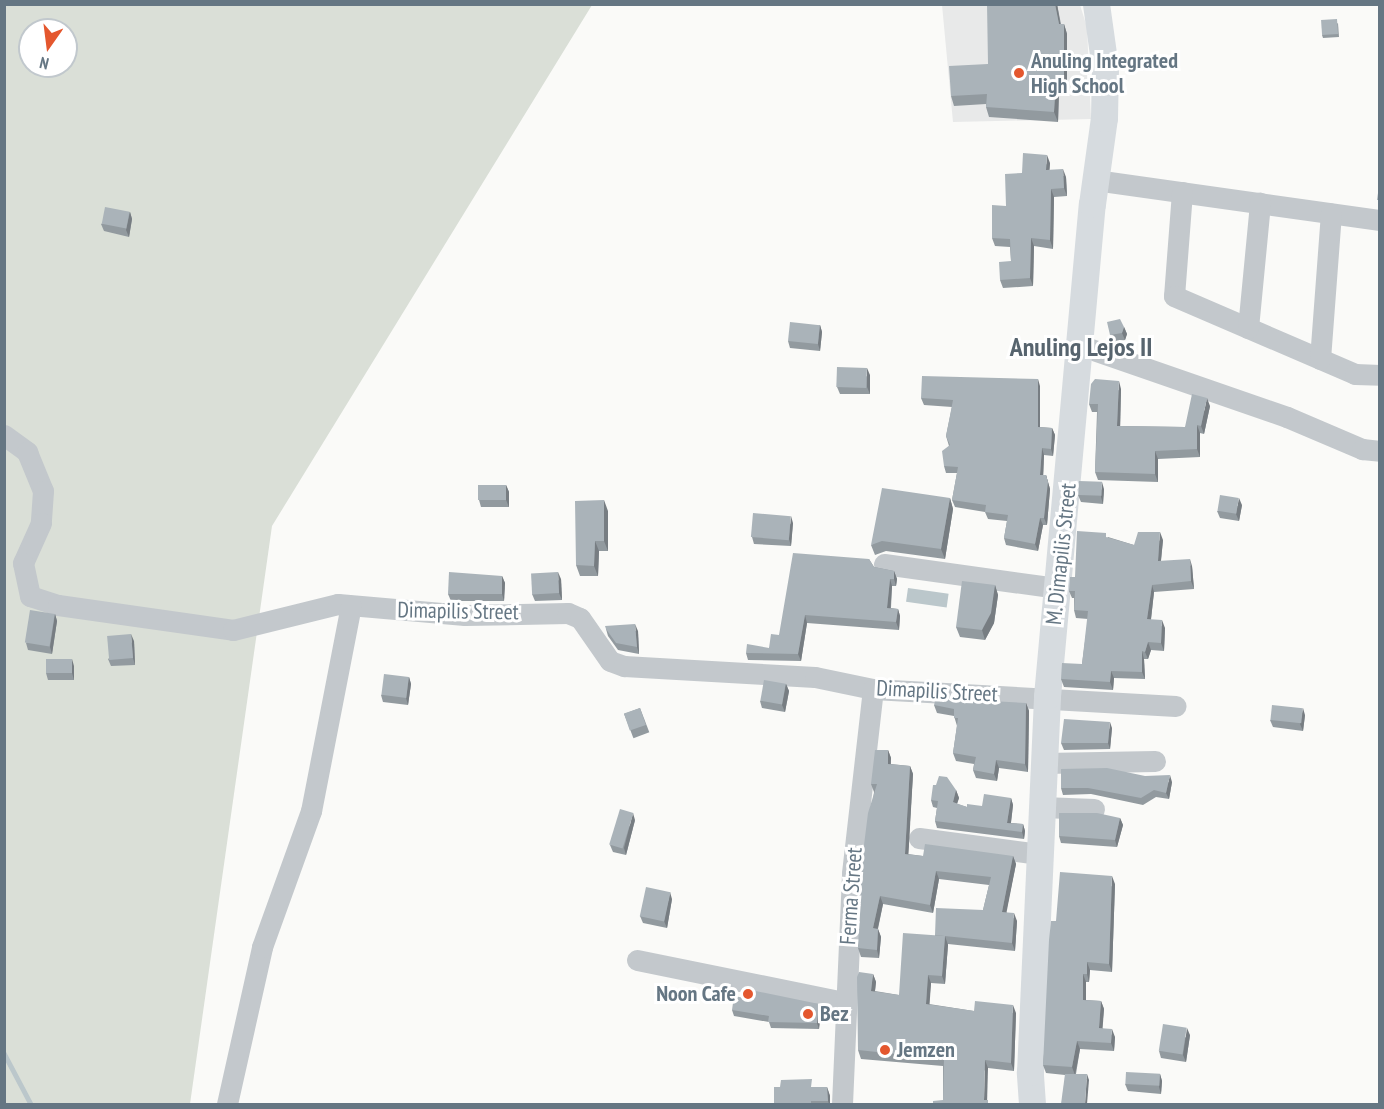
<!DOCTYPE html>
<style>
body{margin:0}
#map{position:relative;width:1384px;height:1109px;overflow:hidden;background:#fafaf8;font-family:"PT Sans Narrow",sans-serif}
div>[style]{position:absolute}
.built>*{inset:0;background:#e8e9e9}
.green>*{inset:0;background:#dadfd7}
.water>*{inset:0;background:#bbc7cb;transform-origin:0 0}
.stream>*{height:4.5px;margin:-2.25px;padding:0 2.25px;transform-origin:2.25px;border-radius:2.25px;background:#bbc7cb}
.minor>*{height:21px;margin:-10.5px;padding:0 10.5px;transform-origin:10.5px;border-radius:10.5px;background:#c3c8cc}
.major>*{height:27px;margin:-13.5px;padding:0 13.5px;transform-origin:13.5px;border-radius:13.5px;background:#d6dbdf}
.wall>*{inset:0;background:#929a9f;transform-origin:0 0}
.shaded-wall>*{inset:0;background:#777d82}
.building>*{inset:0;background:#aab3b9;transform-origin:0 0}
.dots>*{width:16px;height:16px;translate:-50% -50%;box-sizing:border-box;border:3px solid #fff;border-radius:50%}
span{translate:-50% -50%;white-space:nowrap;text-align:center;line-height:1.15;-webkit-text-stroke:6px #fff;paint-order:stroke}
.poi-label{font-size:22px;color:#657683;font-weight:700}
.left{translate:0 -50%;text-align:left}
.right{translate:-100% -50%;text-align:right}
.street-label{font-size:22px;color:#657683}
.quarter-label{font-size:26px;color:#57646e;font-weight:700}
.frame{position:absolute;inset:0;border:6px solid #657683;pointer-events:none}
.north{position:absolute;left:18px;top:18px;width:60px;height:60px;box-sizing:border-box;background:#fff;border:2px solid #c1c8cd;border-radius:50%;rotate:194deg;font-size:16px;font-weight:700;line-height:24px;text-align:center;color:#657683}
.north::after{content:'';display:block;margin:auto;width:21px;height:27px;background:#e4572e;clip-path:polygon(50% 0,100% 100%,50% 72%,0 100%)}
</style>
<div id="map">
<div class="built">
<i style="clip-path:polygon(942px 5px,1080px 5px,1087px 27px,1091px 119px,953px 122px)"></i>
</div>
<div class="green">
<i style="clip-path:polygon(evenodd,5px 5px,592px 5px,272px 526px,190px 1104px,5px 1104px,5px 5px,30px 30px,66px 30px,66px 66px,30px 66px,30px 30px)"></i>
</div>
<div class="water">
<i style="left:908px;top:588px;width:41px;height:14px;rotate:8deg"></i>
</div>
<div class="stream">
<i style="left:4px;top:1053px;width:58px;rotate:62.1deg"></i>
</div>
<div class="minor">
<i style="left:1095px;top:180px;width:288px;rotate:8deg"></i>
<i style="left:1182px;top:192px;width:104px;rotate:94.4deg"></i>
<i style="left:1174px;top:296px;width:197px;rotate:23.3deg"></i>
<i style="left:1355px;top:374px;width:25px;rotate:2deg"></i>
<i style="left:1248px;top:328px;width:126px;rotate:-84.5deg"></i>
<i style="left:1082px;top:346px;width:217px;rotate:19.1deg"></i>
<i style="left:1287px;top:417px;width:82px;rotate:23.1deg"></i>
<i style="left:1362px;top:449px;width:18px;rotate:6deg"></i>
<i style="left:1320px;top:359px;width:146px;rotate:-85.7deg"></i>
<i style="left:4px;top:435px;width:29px;rotate:36deg"></i>
<i style="left:27px;top:452px;width:42px;rotate:67.7deg"></i>
<i style="left:43px;top:491px;width:32px;rotate:94deg"></i>
<i style="left:41px;top:523px;width:44px;rotate:114.2deg"></i>
<i style="left:23px;top:563px;width:34px;rotate:78deg"></i>
<i style="left:30px;top:596px;width:29px;rotate:18deg"></i>
<i style="left:58px;top:605px;width:177px;rotate:8.1deg"></i>
<i style="left:233px;top:630px;width:108px;rotate:-13.9deg"></i>
<i style="left:338px;top:604px;width:127px;rotate:5deg"></i>
<i style="left:465px;top:615px;width:103px;rotate:-1.1deg"></i>
<i style="left:568px;top:613px;width:13px;rotate:23deg"></i>
<i style="left:580px;top:618px;width:52px;rotate:55.1deg"></i>
<i style="left:610px;top:661px;width:15px;rotate:20deg"></i>
<i style="left:624px;top:666px;width:191px;rotate:3.3deg"></i>
<i style="left:815px;top:677px;width:59px;rotate:11.7deg"></i>
<i style="left:873px;top:689px;width:303px;rotate:3.2deg"></i>
<i style="left:884px;top:564px;width:176px;rotate:7.9deg"></i>
<i style="left:1044px;top:763px;width:111px;rotate:-1deg"></i>
<i style="left:1042px;top:807px;width:52px;rotate:2.2deg"></i>
<i style="left:919px;top:838px;width:121px;rotate:7.6deg"></i>
<i style="left:637px;top:960px;width:211px;rotate:11.5deg"></i>
<i style="left:227px;top:1104px;width:161px;rotate:-77.4deg"></i>
<i style="left:262px;top:947px;width:145px;rotate:-70.2deg"></i>
<i style="left:311px;top:811px;width:209px;rotate:-79deg"></i>
<i style="left:842px;top:1104px;width:231px;rotate:-87.5deg"></i>
<i style="left:852px;top:873px;width:185px;rotate:-83.5deg"></i>
</div>
<div class="major">
<i style="left:1032px;top:1104px;width:32px;rotate:-94deg"></i>
<i style="left:1030px;top:1072px;width:376px;rotate:-87.4deg"></i>
<i style="left:1047px;top:696px;width:494px;rotate:-84.8deg"></i>
<i style="left:1092px;top:204px;width:87px;rotate:-82.1deg"></i>
<i style="left:1104px;top:118px;width:50px;rotate:-88.9deg"></i>
<i style="left:1105px;top:68px;width:65px;rotate:-98deg"></i>
</div>
<div class="wall">
<i style="clip-path:polygon(1057px 4px,1061px 24px,1064px 24px,1067px 34px,1067px 90px,1059px 90px,1058px 122px,989px 117px,986px 107px,986px 104px,954px 106px,951px 96px)"></i>
<i style="clip-path:polygon(1338px 23px,1339px 37px,1323px 38px,1322px 35px)"></i>
<i style="clip-path:polygon(1050px 163px,1049px 170px,1066px 177px,1067px 196px,1054px 197px,1053px 249px,1034px 246px,1033px 286px,1003px 288px,1000px 280px,1011px 261px,1010px 247px,995px 246px,992px 238px,1022px 173px)"></i>
<i style="clip-path:polygon(130px 212px,132px 219px,129px 237px,104px 231px,101px 224px)"></i>
<i style="clip-path:polygon(820px 325px,822px 332px,820px 351px,790px 348px,788px 341px)"></i>
<i style="clip-path:polygon(1124px 327px,1127px 334px,1125px 340px,1113px 342px,1110px 335px)"></i>
<i style="clip-path:polygon(870px 375px,870px 394px,840px 394px,837px 387px)"></i>
<i style="clip-path:polygon(1040px 386px,1040px 427px,1052px 428px,1055px 435px,1053px 456px,1044px 455px,1043px 475px,1046px 475px,1050px 489px,1047px 525px,1043px 525px,1038px 551px,1006px 545px,1004px 538px,1007px 521px,988px 519px,985px 512px,955px 507px,952px 500px,957px 473px,946px 473px,944px 466px,949px 446px,946px 436px,952px 407px,924px 405px,921px 398px)"></i>
<i style="clip-path:polygon(1121px 389px,1120px 426px,1185px 427px,1210px 406px,1204px 434px,1200px 433px,1200px 457px,1158px 459px,1158px 482px,1098px 480px,1095px 472px,1097px 412px,1092px 412px,1089px 404px)"></i>
<i style="clip-path:polygon(506px 485px,509px 492px,509px 507px,481px 507px,479px 500px)"></i>
<i style="clip-path:polygon(1104px 489px,1103px 504px,1081px 502px,1078px 495px)"></i>
<i style="clip-path:polygon(950px 498px,953px 509px,945px 559px,886px 551px,875px 555px,871px 545px)"></i>
<i style="clip-path:polygon(1242px 505px,1239px 521px,1220px 518px,1217px 511px)"></i>
<i style="clip-path:polygon(608px 511px,608px 551px,599px 551px,598px 576px,580px 576px,576px 565px)"></i>
<i style="clip-path:polygon(793px 523px,791px 546px,754px 544px,752px 537px)"></i>
<i style="clip-path:polygon(1108px 537px,1134px 545px,1163px 540px,1161px 561px,1192px 566px,1194px 589px,1154px 592px,1151px 620px,1165px 628px,1164px 651px,1151px 650px,1148px 659px,1144px 659px,1145px 679px,1114px 678px,1113px 690px,1064px 687px,1061px 679px,1082px 664px,1088px 619px,1076px 618px,1074px 610px,1074px 598px,1072px 598px,1069px 591px,1075px 577px)"></i>
<i style="clip-path:polygon(869px 559px,874px 567px,894px 571px,897px 579px,896px 586px,892px 586px,891px 608px,898px 609px,900px 616px,899px 630px,807px 623px,801px 661px,748px 660px,746px 653px,769px 648px,779px 635px)"></i>
<i style="clip-path:polygon(502px 576px,505px 583px,504px 601px,451px 601px,448px 594px)"></i>
<i style="clip-path:polygon(561px 579px,562px 600px,535px 601px,532px 594px)"></i>
<i style="clip-path:polygon(995px 585px,998px 595px,994px 623px,985px 640px,960px 637px,956px 627px)"></i>
<i style="clip-path:polygon(55px 614px,57px 621px,52px 654px,28px 650px,26px 643px)"></i>
<i style="clip-path:polygon(606px 629px,638px 631px,639px 654px,618px 650px,608px 636px)"></i>
<i style="clip-path:polygon(134px 641px,135px 665px,111px 666px,108px 659px)"></i>
<i style="clip-path:polygon(74px 666px,74px 680px,48px 680px,46px 673px)"></i>
<i style="clip-path:polygon(409px 677px,411px 684px,408px 705px,383px 702px,381px 695px)"></i>
<i style="clip-path:polygon(786px 684px,789px 691px,785px 712px,762px 708px,760px 701px)"></i>
<i style="clip-path:polygon(1026px 703px,1029px 711px,1028px 772px,999px 768px,997px 781px,976px 778px,973px 770px,974px 764px,956px 761px,953px 753px,957px 726px,954px 716px,937px 713px,934px 705px)"></i>
<i style="left:640px;top:708px;width:26px;height:17px;rotate:69deg"></i>
<i style="clip-path:polygon(1305px 715px,1303px 731px,1273px 727px,1270px 720px)"></i>
<i style="clip-path:polygon(1112px 728px,1110px 749px,1064px 750px,1061px 743px)"></i>
<i style="clip-path:polygon(888px 750px,891px 758px,891px 764px,910px 766px,913px 774px,908px 854px,923px 856px,1013px 856px,1016px 864px,1006px 912px,1017px 921px,1015px 951px,948px 944px,945px 984px,931px 983px,929px 1004px,974px 1011px,1016px 1013px,1014px 1071px,988px 1068px,943px 1100px,943px 1066px,861px 1059px,858px 1050px,873px 974px,876px 982px,875px 991px,899px 995px,935px 936px,935px 935px,983px 910px,989px 885px,939px 879px,933px 913px,883px 904px,878px 929px,881px 937px,879px 958px,861px 957px,858px 948px,874px 792px,871px 784px)"></i>
<i style="clip-path:polygon(1172px 782px,1169px 799px,1156px 797px,1143px 805px,1091px 794px,1063px 795px,1061px 788px)"></i>
<i style="clip-path:polygon(956px 790px,959px 798px,957px 804px,967px 807px,982px 806px,1011px 798px,1013px 805px,1011px 823px,1023px 824px,1025px 831px,1024px 839px,937px 828px,935px 821px,937px 808px,933px 807px,931px 800px)"></i>
<i style="clip-path:polygon(1120px 818px,1123px 825px,1117px 847px,1061px 843px,1059px 836px)"></i>
<i style="clip-path:polygon(635px 820px,626px 855px,613px 852px,610px 845px)"></i>
<i style="clip-path:polygon(1115px 884px,1112px 972px,1090px 970px,1089px 982px,1086px 982px,1086px 1000px,1101px 1001px,1104px 1009px,1102px 1028px,1115px 1037px,1114px 1051px,1080px 1049px,1076px 1074px,1089px 1080px,1065px 1075px,1046px 1073px,1043px 1065px,1056px 921px)"></i>
<i style="clip-path:polygon(672px 899px,667px 928px,643px 923px,640px 916px)"></i>
<i style="clip-path:polygon(750px 999px,819px 1004px,821px 1010px,819px 1029px,771px 1028px,769px 1022px,734px 1016px,732px 1010px)"></i>
<i style="clip-path:polygon(1190px 1035px,1186px 1062px,1161px 1058px,1159px 1051px)"></i>
<i style="clip-path:polygon(1160px 1074px,1162px 1081px,1161px 1094px,1128px 1091px,1125px 1084px)"></i>
<i style="clip-path:polygon(814px 1087px,827px 1087px,830px 1096px,830px 1104px,774px 1104px)"></i>
</div>
<div class="shaded-wall">
<i style="clip-path:polygon(1055px 4px,1057px 4px,1062px 34px,1059px 24px)"></i>
<i style="clip-path:polygon(1064px 24px,1067px 34px,1067px 90px,1064px 80px)"></i>
<i style="clip-path:polygon(1056px 80px,1059px 90px,1058px 122px,1054px 112px)"></i>
<i style="clip-path:polygon(1047px 155px,1050px 163px,1049px 179px,1046px 170px)"></i>
<i style="clip-path:polygon(1063px 169px,1066px 177px,1067px 196px,1064px 188px)"></i>
<i style="clip-path:polygon(1051px 189px,1054px 197px,1053px 249px,1050px 240px)"></i>
<i style="clip-path:polygon(130px 212px,132px 219px,129px 237px,126px 230px)"></i>
<i style="clip-path:polygon(1031px 238px,1034px 246px,1033px 286px,1030px 278px)"></i>
<i style="clip-path:polygon(820px 325px,822px 332px,820px 351px,818px 344px)"></i>
<i style="clip-path:polygon(1124px 327px,1127px 334px,1125px 340px,1122px 333px)"></i>
<i style="clip-path:polygon(867px 368px,870px 375px,870px 394px,867px 387px)"></i>
<i style="clip-path:polygon(1038px 379px,1040px 386px,1040px 434px,1038px 427px)"></i>
<i style="clip-path:polygon(1119px 381px,1121px 389px,1120px 434px,1117px 426px)"></i>
<i style="clip-path:polygon(1207px 398px,1210px 406px,1204px 434px,1201px 426px)"></i>
<i style="clip-path:polygon(1197px 425px,1200px 433px,1200px 457px,1197px 449px)"></i>
<i style="clip-path:polygon(1052px 428px,1055px 435px,1053px 456px,1051px 449px)"></i>
<i style="clip-path:polygon(1042px 448px,1044px 455px,1043px 482px,1040px 475px)"></i>
<i style="clip-path:polygon(1155px 451px,1158px 459px,1158px 482px,1155px 474px)"></i>
<i style="clip-path:polygon(1046px 475px,1050px 489px,1047px 525px,1044px 518px)"></i>
<i style="clip-path:polygon(1102px 482px,1104px 489px,1103px 504px,1101px 497px)"></i>
<i style="clip-path:polygon(506px 485px,509px 492px,509px 507px,506px 500px)"></i>
<i style="clip-path:polygon(950px 498px,953px 509px,945px 559px,941px 549px)"></i>
<i style="clip-path:polygon(1239px 498px,1242px 505px,1239px 521px,1236px 514px)"></i>
<i style="clip-path:polygon(604px 500px,608px 511px,608px 551px,604px 541px)"></i>
<i style="clip-path:polygon(791px 516px,793px 523px,791px 546px,789px 539px)"></i>
<i style="clip-path:polygon(1040px 518px,1043px 525px,1038px 551px,1035px 544px)"></i>
<i style="clip-path:polygon(1160px 532px,1163px 540px,1160px 569px,1158px 561px)"></i>
<i style="clip-path:polygon(595px 541px,599px 551px,598px 576px,594px 566px)"></i>
<i style="clip-path:polygon(1190px 559px,1192px 566px,1194px 589px,1191px 581px)"></i>
<i style="clip-path:polygon(894px 571px,897px 579px,896px 586px,894px 579px)"></i>
<i style="clip-path:polygon(558px 572px,561px 579px,562px 600px,559px 593px)"></i>
<i style="clip-path:polygon(502px 576px,505px 583px,504px 601px,502px 594px)"></i>
<i style="clip-path:polygon(890px 579px,892px 586px,890px 615px,887px 608px)"></i>
<i style="clip-path:polygon(995px 585px,998px 595px,994px 623px,985px 640px,982px 630px)"></i>
<i style="clip-path:polygon(1152px 585px,1154px 592px,1150px 627px,1147px 619px)"></i>
<i style="clip-path:polygon(898px 609px,900px 616px,899px 630px,896px 622px)"></i>
<i style="clip-path:polygon(55px 614px,57px 621px,52px 654px,50px 647px)"></i>
<i style="clip-path:polygon(805px 615px,807px 623px,801px 661px,798px 654px)"></i>
<i style="clip-path:polygon(1162px 620px,1165px 628px,1164px 651px,1161px 643px)"></i>
<i style="clip-path:polygon(635px 624px,638px 631px,639px 654px,637px 647px)"></i>
<i style="clip-path:polygon(131px 634px,134px 641px,135px 665px,133px 658px)"></i>
<i style="clip-path:polygon(1148px 642px,1151px 650px,1148px 659px,1145px 652px)"></i>
<i style="clip-path:polygon(1142px 651px,1144px 659px,1145px 679px,1142px 672px)"></i>
<i style="clip-path:polygon(72px 659px,74px 666px,74px 680px,72px 673px)"></i>
<i style="clip-path:polygon(1111px 671px,1114px 678px,1113px 690px,1110px 682px)"></i>
<i style="clip-path:polygon(409px 677px,411px 684px,408px 705px,406px 698px)"></i>
<i style="clip-path:polygon(786px 684px,789px 691px,785px 712px,782px 705px)"></i>
<i style="clip-path:polygon(1026px 703px,1029px 711px,1028px 772px,1025px 764px)"></i>
<i style="clip-path:polygon(1303px 708px,1305px 715px,1303px 731px,1300px 724px)"></i>
<i style="clip-path:polygon(1110px 722px,1112px 728px,1110px 749px,1108px 743px)"></i>
<i style="clip-path:polygon(888px 750px,891px 758px,890px 772px,888px 764px)"></i>
<i style="clip-path:polygon(996px 760px,999px 768px,997px 781px,994px 774px)"></i>
<i style="clip-path:polygon(910px 766px,913px 774px,908px 862px,905px 854px)"></i>
<i style="clip-path:polygon(1170px 775px,1172px 782px,1169px 799px,1166px 793px)"></i>
<i style="clip-path:polygon(956px 790px,959px 798px,955px 809px,953px 802px)"></i>
<i style="clip-path:polygon(1011px 798px,1013px 805px,1010px 830px,1007px 823px)"></i>
<i style="clip-path:polygon(633px 813px,635px 820px,626px 855px,624px 848px)"></i>
<i style="clip-path:polygon(1120px 818px,1123px 825px,1117px 847px,1115px 840px)"></i>
<i style="clip-path:polygon(1023px 824px,1025px 831px,1024px 839px,1022px 832px)"></i>
<i style="clip-path:polygon(1013px 856px,1016px 864px,1005px 920px,1002px 912px)"></i>
<i style="clip-path:polygon(936px 871px,939px 879px,933px 913px,930px 905px)"></i>
<i style="clip-path:polygon(1112px 876px,1115px 884px,1112px 972px,1109px 964px)"></i>
<i style="clip-path:polygon(670px 892px,672px 899px,667px 928px,664px 921px)"></i>
<i style="clip-path:polygon(880px 896px,883px 904px,876px 936px,873px 928px)"></i>
<i style="clip-path:polygon(1014px 913px,1017px 921px,1015px 951px,1012px 943px)"></i>
<i style="clip-path:polygon(878px 929px,881px 937px,879px 958px,877px 950px)"></i>
<i style="clip-path:polygon(945px 936px,948px 945px,945px 984px,942px 976px)"></i>
<i style="clip-path:polygon(1087px 962px,1090px 970px,1089px 982px,1087px 974px)"></i>
<i style="clip-path:polygon(873px 974px,876px 982px,874px 999px,871px 991px)"></i>
<i style="clip-path:polygon(1083px 974px,1086px 982px,1086px 1008px,1083px 1000px)"></i>
<i style="clip-path:polygon(928px 975px,931px 983px,929px 1012px,926px 1004px)"></i>
<i style="clip-path:polygon(1101px 1001px,1104px 1009px,1102px 1036px,1099px 1028px)"></i>
<i style="clip-path:polygon(819px 1004px,821px 1010px,819px 1029px,817px 1023px)"></i>
<i style="clip-path:polygon(1013px 1005px,1016px 1013px,1014px 1071px,1011px 1063px)"></i>
<i style="clip-path:polygon(1187px 1028px,1190px 1035px,1186px 1062px,1183px 1055px)"></i>
<i style="clip-path:polygon(1112px 1029px,1115px 1037px,1114px 1051px,1111px 1043px)"></i>
<i style="clip-path:polygon(1077px 1041px,1080px 1049px,1075px 1075px,1072px 1067px)"></i>
<i style="clip-path:polygon(985px 1060px,988px 1068px,987px 1104px,984px 1100px)"></i>
<i style="clip-path:polygon(1087px 1074px,1089px 1080px,1087px 1104px,1085px 1104px)"></i>
<i style="clip-path:polygon(1160px 1074px,1162px 1081px,1161px 1094px,1159px 1087px)"></i>
<i style="clip-path:polygon(827px 1087px,830px 1096px,830px 1104px,829px 1104px,828px 1101px)"></i>
</div>
<div class="building">
<i style="clip-path:polygon(987px 4px,1055px 4px,1059px 24px,1064px 24px,1064px 80px,1056px 80px,1054px 112px,986px 107px,987px 94px,951px 96px,949px 66px,988px 64px)"></i>
<i style="left:1337px;top:19px;width:15px;height:16px;rotate:86deg"></i>
<i style="clip-path:polygon(1023px 153px,1047px 155px,1046px 170px,1063px 169px,1064px 188px,1051px 189px,1050px 240px,1031px 238px,1030px 278px,1000px 280px,999px 262px,1011px 261px,1010px 239px,992px 238px,992px 205px,1006px 206px,1005px 174px,1022px 173px)"></i>
<i style="clip-path:polygon(1380px 179px,1380px 200px,1377px 200px)"></i>
<i style="left:105px;top:207px;width:25px;height:17px;rotate:11deg"></i>
<i style="clip-path:polygon(1120px 319px,1124px 327px,1122px 333px,1110px 335px,1107px 322px)"></i>
<i style="left:790px;top:322px;width:30px;height:19px;rotate:6deg"></i>
<i style="left:837px;top:367px;width:30px;height:20px;rotate:2deg"></i>
<i style="clip-path:polygon(922px 376px,1038px 379px,1038px 427px,1052px 428px,1051px 449px,1042px 448px,1040px 475px,1046px 475px,1048px 482px,1044px 518px,1040px 518px,1035px 544px,1004px 538px,1008px 515px,985px 512px,986px 505px,952px 500px,958px 467px,944px 466px,942px 451px,950px 445px,946px 436px,953px 400px,921px 398px)"></i>
<i style="clip-path:polygon(1095px 379px,1119px 381px,1117px 426px,1185px 427px,1192px 394px,1207px 398px,1201px 426px,1197px 425px,1197px 449px,1155px 451px,1155px 474px,1095px 472px,1098px 404px,1089px 404px,1091px 384px)"></i>
<i style="left:1079px;top:481px;width:23px;height:14px;rotate:2deg"></i>
<i style="left:478px;top:485px;width:28px;height:15px"></i>
<i style="clip-path:polygon(882px 488px,950px 498px,941px 549px,882px 541px,871px 545px)"></i>
<i style="left:1220px;top:495px;width:19px;height:16px;rotate:9deg"></i>
<i style="clip-path:polygon(604px 500px,604px 541px,595px 541px,594px 566px,576px 565px,575px 501px)"></i>
<i style="left:753px;top:513px;width:38px;height:24px;rotate:5deg"></i>
<i style="clip-path:polygon(1077px 531px,1106px 533px,1106px 537px,1134px 545px,1138px 532px,1160px 532px,1158px 561px,1190px 559px,1191px 581px,1152px 585px,1147px 619px,1162px 620px,1161px 643px,1148px 642px,1145px 652px,1142px 651px,1142px 672px,1111px 671px,1110px 682px,1061px 679px,1062px 663px,1082px 664px,1088px 611px,1074px 610px,1075px 591px,1069px 591px,1070px 577px,1075px 577px)"></i>
<i style="clip-path:polygon(793px 553px,869px 559px,874px 567px,894px 571px,894px 579px,890px 579px,887px 608px,898px 609px,896px 622px,805px 615px,798px 654px,746px 653px,747px 644px,769px 648px,771px 634px,779px 635px)"></i>
<i style="clip-path:polygon(449px 572px,502px 576px,502px 594px,448px 594px)"></i>
<i style="left:558px;top:572px;width:21px;height:27px;rotate:87deg"></i>
<i style="clip-path:polygon(962px 581px,995px 585px,991px 613px,982px 630px,956px 627px)"></i>
<i style="left:30px;top:610px;width:25px;height:33px;rotate:9deg"></i>
<i style="clip-path:polygon(635px 624px,637px 647px,616px 643px,606px 629px,605px 626px)"></i>
<i style="left:131px;top:634px;width:24px;height:24px;rotate:85deg"></i>
<i style="left:46px;top:659px;width:26px;height:14px"></i>
<i style="left:384px;top:674px;width:25px;height:21px;rotate:7deg"></i>
<i style="left:764px;top:680px;width:22px;height:21px;rotate:10deg"></i>
<i style="clip-path:polygon(936px 698px,1026px 703px,1025px 764px,996px 760px,994px 774px,973px 770px,976px 757px,953px 753px,958px 718px,954px 718px,954px 709px,934px 705px)"></i>
<i style="left:1272px;top:705px;width:31px;height:15px;rotate:6deg"></i>
<i style="left:640px;top:708px;width:18px;height:17px;rotate:71deg"></i>
<i style="clip-path:polygon(1064px 719px,1110px 722px,1108px 743px,1061px 743px)"></i>
<i style="clip-path:polygon(875px 750px,888px 750px,888px 764px,910px 766px,905px 854px,923px 856px,925px 844px,1013px 856px,1002px 912px,1014px 913px,1012px 943px,935px 935px,936px 908px,983px 910px,991px 877px,936px 871px,930px 905px,880px 896px,873px 928px,878px 929px,877px 950px,858px 948px,862px 861px,868px 813px,877px 784px,871px 784px)"></i>
<i style="clip-path:polygon(1107px 768px,1145px 776px,1170px 775px,1166px 793px,1154px 790px,1141px 798px,1088px 788px,1061px 788px,1061px 769px)"></i>
<i style="clip-path:polygon(939px 776px,947px 777px,956px 790px,953px 802px,967px 807px,967px 804px,982px 806px,984px 794px,1011px 798px,1007px 823px,1023px 824px,1022px 832px,935px 821px,938px 801px,931px 800px,933px 785px,936px 785px)"></i>
<i style="left:620px;top:809px;width:14px;height:37px;rotate:17deg"></i>
<i style="clip-path:polygon(1059px 813px,1097px 813px,1120px 818px,1115px 840px,1059px 836px)"></i>
<i style="clip-path:polygon(1060px 872px,1112px 876px,1109px 964px,1087px 962px,1087px 974px,1083px 974px,1083px 1000px,1101px 1001px,1099px 1028px,1112px 1029px,1111px 1043px,1077px 1041px,1072px 1067px,1043px 1065px,1049px 940px,1051px 921px,1056px 921px)"></i>
<i style="left:646px;top:887px;width:25px;height:30px;rotate:12deg"></i>
<i style="clip-path:polygon(903px 933px,945px 936px,942px 976px,928px 975px,926px 1004px,974px 1011px,975px 1001px,1013px 1005px,1011px 1063px,985px 1060px,984px 1100px,988px 1100px,988px 1104px,933px 1104px,933px 1101px,943px 1100px,944px 1059px,858px 1050px,857px 977px,859px 972px,873px 974px,871px 991px,899px 995px)"></i>
<i style="clip-path:polygon(751px 990px,819px 1004px,817px 1023px,768px 1022px,769px 1016px,732px 1010px,734px 996px,750px 999px)"></i>
<i style="left:1163px;top:1024px;width:24px;height:27px;rotate:9deg"></i>
<i style="left:1126px;top:1072px;width:34px;height:12px;rotate:3deg"></i>
<i style="clip-path:polygon(1065px 1074px,1087px 1074px,1085px 1104px,1061px 1104px)"></i>
<i style="clip-path:polygon(812px 1079px,811px 1087px,827px 1087px,828px 1101px,811px 1101px,811px 1104px,774px 1104px,774px 1087px,780px 1087px,781px 1080px)"></i>
</div>
<div class="dots">
<i style="left:1019px;top:73px;background:#e4572e"></i>
<i style="left:748px;top:994px;background:#e4572e"></i>
<i style="left:808px;top:1014px;background:#e4572e"></i>
<i style="left:885px;top:1050px;background:#e4572e"></i>
</div>
<div class="poi-label">
<span class="left" style="left:1031px;top:73px">Anuling Integrated<br>High School</span>
<span class="right" style="left:736px;top:994px">Noon Cafe</span>
<span class="left" style="left:820px;top:1014px">Bez</span>
<span class="left" style="left:897px;top:1050px">Jemzen</span>
</div>
<div class="street-label">
<span style="left:1061px;top:554px;rotate:-84deg">M. Dimapilis Street</span>
<span style="left:458px;top:611px;rotate:1deg">Dimapilis Street</span>
<span style="left:937px;top:691px;rotate:3deg">Dimapilis Street</span>
<span style="left:851px;top:896px;rotate:-86deg">Ferma Street</span>
</div>
<div class="quarter-label">
<span style="left:1081px;top:347px">Anuling Lejos II</span>
</div>
<div class="frame"></div>
<div class="north">N</div>
</div>
